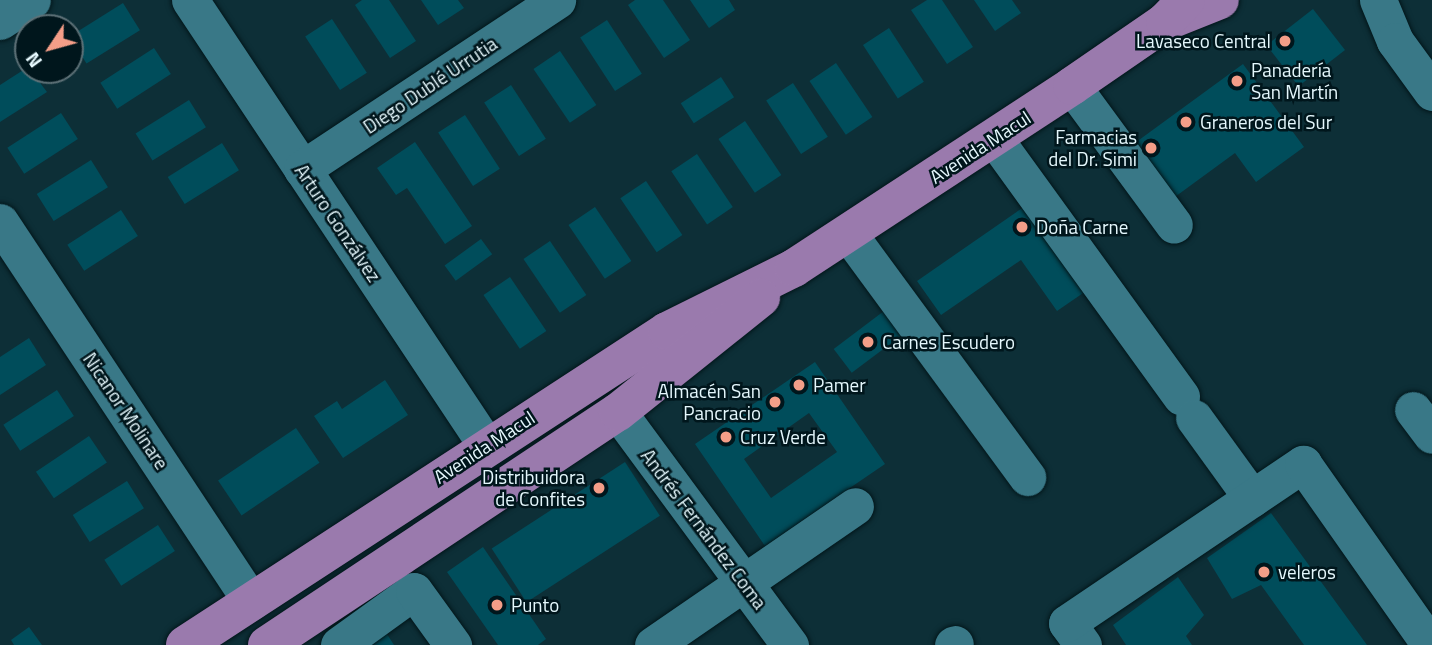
<!DOCTYPE html>
<meta charset="utf-8">
<style>
body{margin:0}
#map{position:relative;width:1432px;height:645px;overflow:hidden;background:#0d2f37;font-family:"Titillium Web",sans-serif}
div>[style]{position:absolute}
.building>*{inset:0;background:#004d5b;transform-origin:0 0}
.roads{filter:drop-shadow(0 0 2px #03161a) drop-shadow(0 0 2px #03161a)}
.minor>*{height:37px;margin:-18.5px;padding:0 18.5px;transform-origin:18.5px;border-radius:18.5px;background:#397887}
.major>*{height:38px;margin:-19px;padding:0 19px;transform-origin:19px;border-radius:19px;background:#9a7aad}
.dots>*{width:19px;height:19px;translate:-50% -50%;box-sizing:border-box;border:4px solid #00161c;border-radius:50%}
span{translate:-50% -50%;white-space:nowrap;text-align:center;line-height:1.15;-webkit-text-stroke:5px #00161c;paint-order:stroke}
.poi-label{font-size:19px;color:#e5f8fd}
.right{translate:-100% -50%;text-align:right}
.left{translate:0 -50%;text-align:left}
.street-label{font-size:19px;color:#e5f8fd}
.north{position:absolute;left:14px;top:14px;width:70px;height:70px;box-sizing:border-box;background:#00161c;border:2px solid #5c7076;border-radius:50%;rotate:234deg;font-size:19px;font-weight:700;line-height:28px;text-align:center;color:#e5f8fd}
.north::after{content:'';display:block;margin:auto;width:24px;height:32px;background:#f49e88;clip-path:polygon(50% 0,100% 100%,50% 72%,0 100%)}
</style>
<div id="map">
<div class="building">
<i style="clip-path:polygon(362px 0,389px 0,416px 41px,390px 58px,355px 5px)"></i>
<i style="clip-path:polygon(421px 0,458px 0,464px 8px,438px 25px)"></i>
<i style="clip-path:polygon(635px 0,663px 0,690px 40px,664px 58px,628px 5px)"></i>
<i style="clip-path:polygon(690px 0,729px 0,735px 10px,709px 28px)"></i>
<i style="clip-path:polygon(927px 0,942px 0,973px 47px,947px 64px,911px 10px)"></i>
<i style="clip-path:polygon(974px 0,1012px 0,1021px 13px,995px 31px)"></i>
<i style="left:123px;top:3px;width:32px;height:63px;rotate:58deg"></i>
<i style="left:1313px;top:9px;width:52px;height:59px;rotate:52deg"></i>
<i style="left:332px;top:19px;width:64px;height:32px;rotate:57deg"></i>
<i style="left:607px;top:20px;width:64px;height:32px;rotate:57deg"></i>
<i style="left:889px;top:28px;width:64px;height:31px;rotate:57deg"></i>
<i style="left:154px;top:48px;width:31px;height:64px;rotate:57deg"></i>
<i style="left:560px;top:51px;width:65px;height:32px;rotate:56deg"></i>
<i style="left:836px;top:63px;width:65px;height:32px;rotate:56deg"></i>
<i style="clip-path:polygon(1243px 64px,1304px 147px,1256px 182px,1235px 153px,1168px 202px,1128px 148px)"></i>
<i style="clip-path:polygon(28px 67px,47px 92px,0 122px,0 85px)"></i>
<i style="left:721px;top:77px;width:24px;height:48px;rotate:57deg"></i>
<i style="left:793px;top:83px;width:64px;height:32px;rotate:57deg"></i>
<i style="left:511px;top:85px;width:64px;height:32px;rotate:57deg"></i>
<i style="left:189px;top:100px;width:32px;height:63px;rotate:58deg"></i>
<i style="left:61px;top:113px;width:31px;height:64px;rotate:57deg"></i>
<i style="left:465px;top:115px;width:64px;height:32px;rotate:57deg"></i>
<i style="left:745px;top:121px;width:65px;height:32px;rotate:56deg"></i>
<i style="clip-path:polygon(415px 142px,472px 226px,445px 244px,407px 188px,396px 195px,377px 168px)"></i>
<i style="left:222px;top:143px;width:32px;height:64px;rotate:58deg"></i>
<i style="left:697px;top:154px;width:64px;height:31px;rotate:56deg"></i>
<i style="left:91px;top:160px;width:32px;height:64px;rotate:58deg"></i>
<i style="left:646px;top:181px;width:65px;height:31px;rotate:56deg"></i>
<i style="clip-path:polygon(1028px 204px,1089px 289px,1057px 311px,1021px 260px,941px 315px,917px 281px)"></i>
<i style="left:595px;top:207px;width:65px;height:32px;rotate:56deg"></i>
<i style="left:121px;top:210px;width:31px;height:64px;rotate:57deg"></i>
<i style="left:481px;top:239px;width:19px;height:45px;rotate:54deg"></i>
<i style="left:550px;top:241px;width:65px;height:32px;rotate:56deg"></i>
<i style="left:510px;top:277px;width:65px;height:32px;rotate:56deg"></i>
<i style="left:884px;top:311px;width:30px;height:63px;rotate:53deg"></i>
<i style="clip-path:polygon(29px 338px,46px 365px,0 395px,0 357px)"></i>
<i style="clip-path:polygon(evenodd,815px 362px,885px 464px,765px 546px,695px 444px,815px 362px,809px 413px,837px 452px,771px 498px,744px 459px,809px 413px)"></i>
<i style="clip-path:polygon(385px 380px,408px 415px,343px 458px,314px 416px,337px 401px,342px 409px)"></i>
<i style="left:57px;top:390px;width:31px;height:64px;rotate:57deg"></i>
<i style="left:296px;top:428px;width:42px;height:94px;rotate:56deg"></i>
<i style="left:89px;top:436px;width:32px;height:64px;rotate:56deg"></i>
<i style="left:625px;top:462px;width:64px;height:159px;rotate:57deg"></i>
<i style="left:127px;top:481px;width:32px;height:64px;rotate:58deg"></i>
<i style="clip-path:polygon(1271px 513px,1367px 645px,1304px 645px,1261px 585px,1232px 599px,1207px 558px)"></i>
<i style="left:158px;top:525px;width:31px;height:64px;rotate:57deg"></i>
<i style="clip-path:polygon(483px 547px,546px 639px,538px 645px,498px 645px,447px 572px)"></i>
<i style="clip-path:polygon(1178px 577px,1204px 615px,1186px 636px,1192px 645px,1126px 645px,1113px 625px)"></i>
<i style="clip-path:polygon(29px 627px,42px 645px,14px 645px,11px 640px)"></i>
<i style="clip-path:polygon(385px 631px,394px 645px,365px 645px)"></i>
</div>
<div class="roads">
<div class="minor">
<i style="left:190px;top:0;width:534px;rotate:56.37deg"></i>
<i style="left:1378px;top:0;width:44px;rotate:67.5deg"></i>
<i style="left:1395px;top:41px;width:63px;rotate:54deg"></i>
<i style="left:0;top:21px;width:38px;rotate:-33deg"></i>
<i style="left:1072px;top:86px;width:172px;rotate:53.7deg"></i>
<i style="left:994px;top:138px;width:319px;rotate:54.1deg"></i>
<i style="left:302px;top:169px;width:306px;rotate:-33.5deg"></i>
<i style="left:0;top:222px;width:455px;rotate:56.5deg"></i>
<i style="left:848px;top:233px;width:303px;rotate:53.7deg"></i>
<i style="left:1413px;top:410px;width:31px;rotate:53deg"></i>
<i style="left:618px;top:412px;width:290px;rotate:53.6deg"></i>
<i style="left:1194px;top:418px;width:99px;rotate:54.1deg"></i>
<i style="left:339px;top:645px;width:92px;rotate:-35.8deg"></i>
<i style="left:414px;top:591px;width:67px;rotate:54.2deg"></i>
<i style="left:653px;top:645px;width:245px;rotate:-34.5deg"></i>
<i style="left:953px;top:645px;width:2px;rotate:-27deg"></i>
<i style="left:1083px;top:645px;width:27px;rotate:-126deg"></i>
<i style="left:1067px;top:623px;width:285px;rotate:-34deg"></i>
<i style="left:1303px;top:464px;width:221px;rotate:54.9deg"></i>
</div>
<div class="major">
<i style="left:1165px;top:22px;width:59px;rotate:-21.8deg"></i>
<i style="left:185px;top:645px;width:575px;rotate:-33.08deg"></i>
<i style="left:667px;top:331px;width:142px;rotate:-26.4deg"></i>
<i style="left:794px;top:268px;width:332px;rotate:-33.2deg"></i>
<i style="left:1072px;top:86px;width:113px;rotate:-34.5deg"></i>
<i style="left:1165px;top:22px;width:30px;rotate:-46deg"></i>
<i style="left:267px;top:645px;width:421px;rotate:-33.6deg"></i>
<i style="left:618px;top:412px;width:183px;rotate:-38.6deg"></i>
</div>
</div>
<div class="dots">
<i style="left:1285px;top:41px;background:#f49e88"></i>
<i style="left:1237px;top:81px;background:#f49e88"></i>
<i style="left:1186px;top:122px;background:#f49e88"></i>
<i style="left:1151px;top:148px;background:#f49e88"></i>
<i style="left:1022px;top:227px;background:#f49e88"></i>
<i style="left:868px;top:342px;background:#f49e88"></i>
<i style="left:799px;top:385px;background:#f49e88"></i>
<i style="left:775px;top:402px;background:#f49e88"></i>
<i style="left:726px;top:437px;background:#f49e88"></i>
<i style="left:599px;top:488px;background:#f49e88"></i>
<i style="left:1264px;top:572px;background:#f49e88"></i>
<i style="left:497px;top:605px;background:#f49e88"></i>
</div>
<div class="poi-label">
<span class="right" style="left:1271px;top:41px">Lavaseco Central</span>
<span class="left" style="left:1251px;top:81px">Panadería<br>San Martín</span>
<span class="left" style="left:1200px;top:122px">Graneros del Sur</span>
<span class="right" style="left:1137px;top:148px">Farmacias<br>del Dr. Simi</span>
<span class="left" style="left:1036px;top:227px">Doña Carne</span>
<span class="left" style="left:882px;top:342px">Carnes Escudero</span>
<span class="left" style="left:813px;top:385px">Pamer</span>
<span class="right" style="left:761px;top:402px">Almacén San<br>Pancracio</span>
<span class="left" style="left:740px;top:437px">Cruz Verde</span>
<span class="right" style="left:585px;top:488px">Distribuidora<br>de Confites</span>
<span class="left" style="left:1278px;top:572px">veleros</span>
<span class="left" style="left:511px;top:605px">Punto</span>
</div>
<div class="street-label">
<span style="left:430px;top:85px;rotate:-34deg">Diego Dublé Urrutia</span>
<span style="left:980px;top:147px;rotate:-33deg">Avenida Macul</span>
<span style="left:338px;top:223px;rotate:56deg">Arturo Gonzálvez</span>
<span style="left:126px;top:411px;rotate:56deg">Nicanor Molinare</span>
<span style="left:484px;top:447px;rotate:-33deg">Avenida Macul</span>
<span style="left:704px;top:529px;rotate:53deg">Andrés Fernández Coma</span>
</div>
<div class="north">N</div>
</div>
